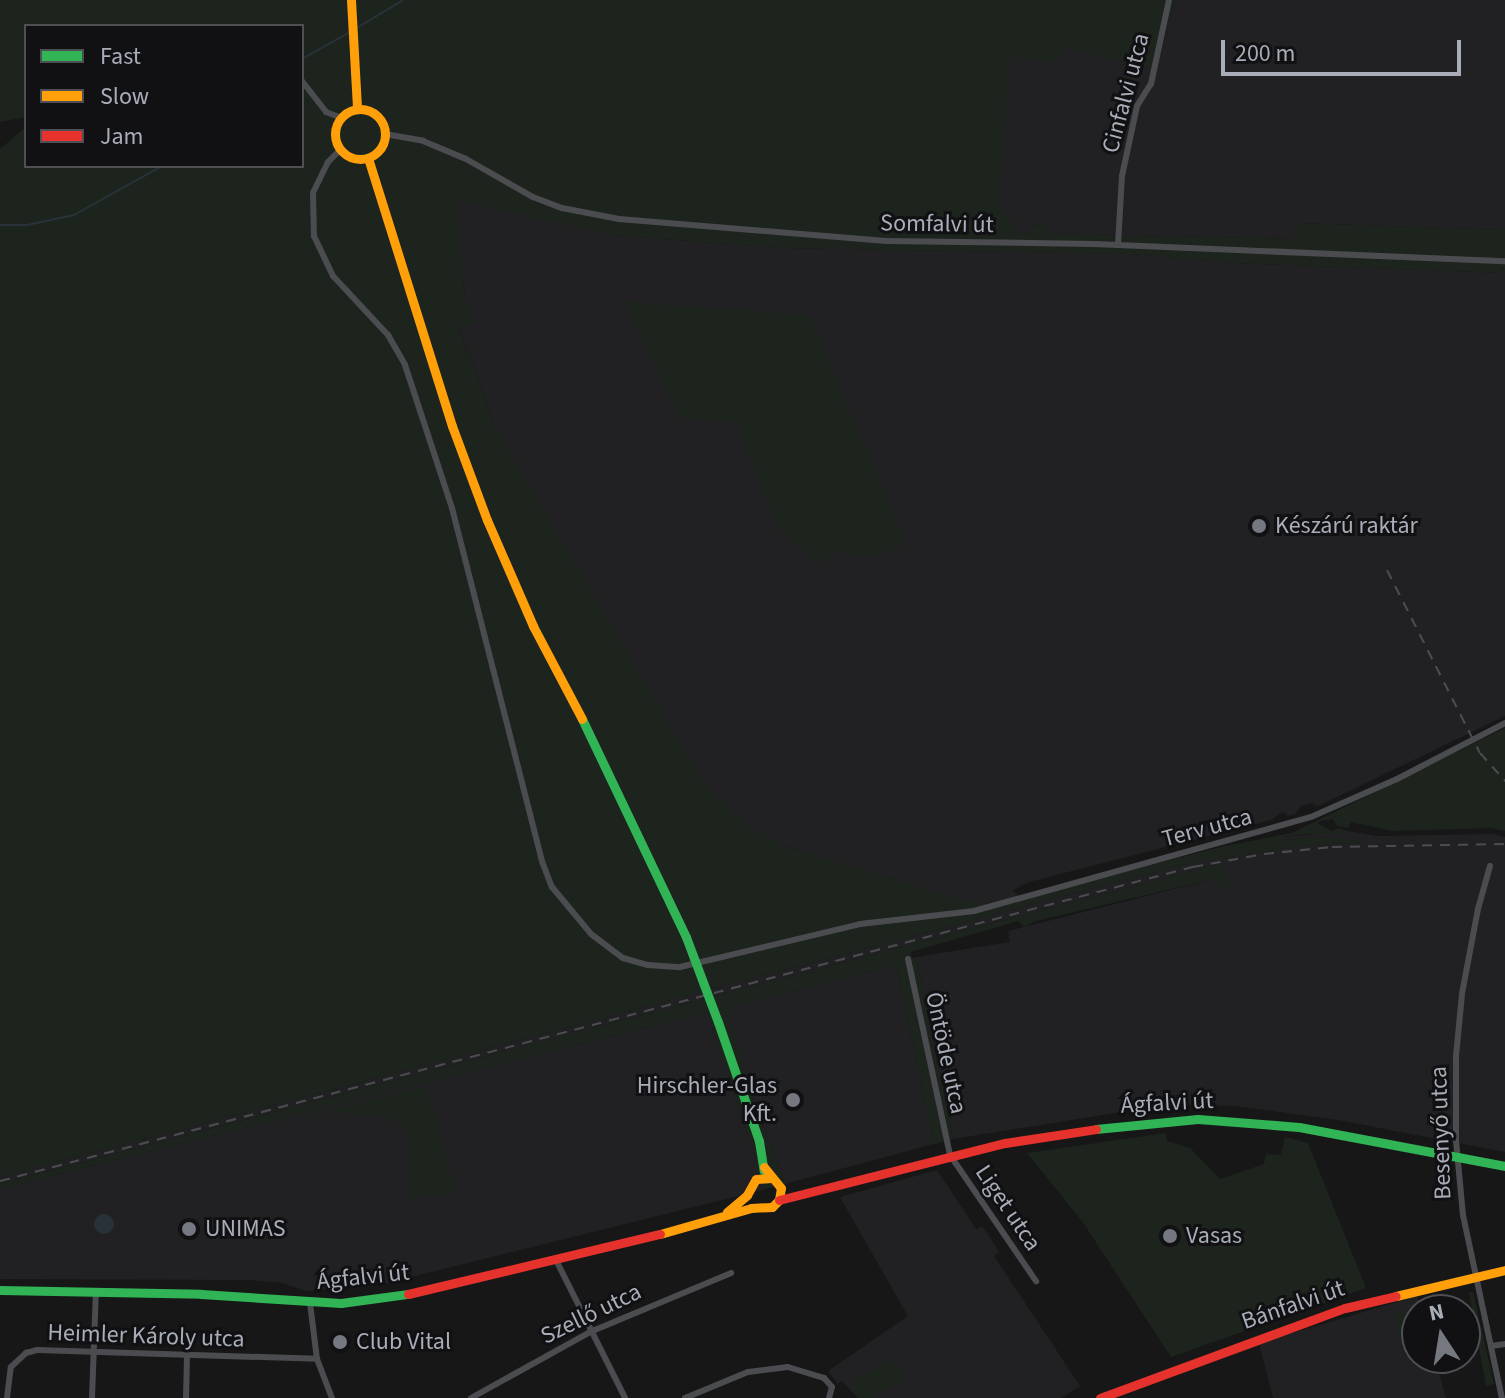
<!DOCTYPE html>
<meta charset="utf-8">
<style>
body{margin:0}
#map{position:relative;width:1505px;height:1398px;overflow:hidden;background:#171717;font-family:"Source Sans 3",sans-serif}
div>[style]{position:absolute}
.built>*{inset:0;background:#212123}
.green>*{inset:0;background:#1d241e}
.water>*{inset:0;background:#2a3239}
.round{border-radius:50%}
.stream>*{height:2px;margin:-1px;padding:0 1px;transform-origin:1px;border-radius:1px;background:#2a3239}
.street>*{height:6px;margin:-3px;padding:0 3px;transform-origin:3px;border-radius:3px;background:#4b4c50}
.fast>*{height:9px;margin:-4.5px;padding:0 4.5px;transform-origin:4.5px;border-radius:4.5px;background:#30b455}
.slow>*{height:9px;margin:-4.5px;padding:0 4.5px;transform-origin:4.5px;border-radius:4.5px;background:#ff9f0a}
.slow>.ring{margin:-4.5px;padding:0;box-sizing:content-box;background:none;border:9px solid #ff9f0a;border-radius:50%}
.jam>*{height:9px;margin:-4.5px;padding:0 4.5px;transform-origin:4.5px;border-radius:4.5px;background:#e5322d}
.rail>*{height:2px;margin-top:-1px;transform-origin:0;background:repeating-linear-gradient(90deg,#4b4c4f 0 10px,transparent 0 18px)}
.fast-bridge>*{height:9px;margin:-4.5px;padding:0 4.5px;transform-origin:4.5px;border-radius:4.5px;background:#30b455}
.dots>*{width:22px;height:22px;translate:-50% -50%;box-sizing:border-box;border:4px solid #111113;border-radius:50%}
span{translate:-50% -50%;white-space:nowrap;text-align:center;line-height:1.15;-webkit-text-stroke:6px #111113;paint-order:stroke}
.street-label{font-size:24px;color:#a8adb8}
.poi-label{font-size:24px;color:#a8adb8}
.left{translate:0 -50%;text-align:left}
.right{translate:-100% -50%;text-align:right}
.legend{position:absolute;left:24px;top:24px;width:280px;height:144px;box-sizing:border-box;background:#111113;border:2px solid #4d4f55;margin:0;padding:10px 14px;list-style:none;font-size:24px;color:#a8adb8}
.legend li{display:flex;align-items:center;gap:16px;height:40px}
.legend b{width:40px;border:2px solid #4d4f55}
.north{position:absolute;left:1401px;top:1294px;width:80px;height:80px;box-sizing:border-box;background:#111113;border:2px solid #4d4f55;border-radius:50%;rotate:348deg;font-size:22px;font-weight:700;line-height:32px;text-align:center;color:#a8adb8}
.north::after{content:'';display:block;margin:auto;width:28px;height:36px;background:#757880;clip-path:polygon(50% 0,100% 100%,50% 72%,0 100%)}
.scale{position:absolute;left:1221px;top:40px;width:240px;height:36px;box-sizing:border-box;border:4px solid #a8adb8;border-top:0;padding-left:10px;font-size:24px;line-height:28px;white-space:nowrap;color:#a8adb8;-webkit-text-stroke:6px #111113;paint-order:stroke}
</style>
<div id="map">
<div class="built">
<i style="clip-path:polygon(1175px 0,1505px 0,1505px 230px,1297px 223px,1297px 239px,1046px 233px,1043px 225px,1035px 224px,1028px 233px,978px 232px,992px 53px,1061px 47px,1156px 70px)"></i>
<i style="clip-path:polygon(455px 199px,612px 235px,781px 248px,1132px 254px,1233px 263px,1505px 273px,1505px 716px,1316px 807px,1314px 803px,1301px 806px,1295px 814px,1288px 816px,1283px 812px,1271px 820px,1029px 882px,1013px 890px,1017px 895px,998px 905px,959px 899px,782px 845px,751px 828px,708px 790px,495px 427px,459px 327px,474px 321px,465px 299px)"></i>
<i style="clip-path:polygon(1348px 831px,1378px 836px,1494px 834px,1505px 837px,1505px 1152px,1338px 1120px,1234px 1106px,1171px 1104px,953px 1139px,916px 957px,1010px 942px,1008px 931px,1214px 879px,1220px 891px,1222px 863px,0 1184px,0 1177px,1186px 864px,1296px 846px,1365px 842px,1319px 837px,1283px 840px,1283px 837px)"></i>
<i style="clip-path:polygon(896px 965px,932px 1134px,930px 1145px,785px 1184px,752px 1097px,726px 1008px)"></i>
<i style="clip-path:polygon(707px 1012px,766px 1189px,371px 1287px,305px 1291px,283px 1283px,249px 1280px,0 1279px,0 1189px)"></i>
<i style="clip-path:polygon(937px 1170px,976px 1229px,982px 1226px,995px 1245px,999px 1252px,994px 1256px,1080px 1386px,1061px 1398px,858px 1398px,842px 1381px,838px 1384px,828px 1371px,908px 1316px,840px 1197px)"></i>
<i style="clip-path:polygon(1417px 1296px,1421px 1310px,1417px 1310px,1417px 1358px,1435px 1358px,1446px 1398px,1273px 1398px,1259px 1343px)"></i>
</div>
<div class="green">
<i style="clip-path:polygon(0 0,1175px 0,1156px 70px,1061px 47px,1059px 58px,1052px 63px,1011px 56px,998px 202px,1019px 233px,1028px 233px,1035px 224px,1043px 225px,1046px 233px,1296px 239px,1297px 223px,1505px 230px,1505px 273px,1233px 263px,1132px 254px,781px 248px,612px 235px,456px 200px,465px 299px,474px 321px,459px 328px,495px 427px,708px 790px,751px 828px,782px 845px,959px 899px,998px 905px,1017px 895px,1041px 893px,1225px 846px,1292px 833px,1505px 728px,1505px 831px,1491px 828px,1392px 831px,1351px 822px,1348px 828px,1337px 826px,1333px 819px,1320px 821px,1318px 824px,1333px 831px,1338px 828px,1348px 831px,1347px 834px,1304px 834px,1283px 837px,1283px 840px,1319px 837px,1366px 842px,1296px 846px,1186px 864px,0 1177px,0 149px,26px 127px,26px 166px,302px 166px,302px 26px,26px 26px,26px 117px,0 122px)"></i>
<i style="clip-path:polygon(624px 302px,810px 315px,906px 544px,871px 557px,838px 551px,820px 564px,778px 529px,737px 423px,680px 418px)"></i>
<i style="clip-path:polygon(1222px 863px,1231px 887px,1220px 891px,1214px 879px,1036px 921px,1024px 927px,1018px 921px,911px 952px,912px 958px,916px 957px,953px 1139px,930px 1145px,932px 1134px,896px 965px,727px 1008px,752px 1097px,785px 1184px,766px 1189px,707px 1012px,0 1189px,0 1184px)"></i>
<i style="clip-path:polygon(427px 1086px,456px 1192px,409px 1198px,410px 1134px,391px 1118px,334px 1112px,239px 1133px)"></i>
<i style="clip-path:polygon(1166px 1133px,1167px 1141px,1190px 1148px,1220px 1179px,1264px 1164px,1266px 1154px,1281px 1155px,1285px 1137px,1308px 1143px,1366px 1288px,1171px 1357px,1082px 1221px,1027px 1153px)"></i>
<i style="clip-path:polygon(1469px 1292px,1473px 1292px,1494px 1384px,1486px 1386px)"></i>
<i style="clip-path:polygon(1417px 1307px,1417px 1344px,1402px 1348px,1393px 1313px)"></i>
<i style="clip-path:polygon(892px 1358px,905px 1379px,873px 1398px,859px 1398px,850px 1383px)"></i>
</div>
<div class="water">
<i class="round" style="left:94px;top:1214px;width:20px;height:20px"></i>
</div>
<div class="stream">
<i style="left:355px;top:29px;width:56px;rotate:-31.1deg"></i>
<i style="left:302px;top:59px;width:55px;rotate:-29.4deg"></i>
<i style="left:0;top:225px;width:27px"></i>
<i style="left:27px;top:225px;width:48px;rotate:-12deg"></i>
<i style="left:74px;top:215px;width:101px;rotate:-29.1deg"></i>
</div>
<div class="street">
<i style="left:302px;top:81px;width:39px;rotate:52deg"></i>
<i style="left:326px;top:112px;width:14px;rotate:21deg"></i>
<i style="left:385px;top:134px;width:39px;rotate:10deg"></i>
<i style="left:423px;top:141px;width:47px;rotate:22.7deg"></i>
<i style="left:466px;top:159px;width:77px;rotate:29.6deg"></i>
<i style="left:533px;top:197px;width:31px;rotate:21deg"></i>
<i style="left:562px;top:208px;width:58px;rotate:10.9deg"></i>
<i style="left:619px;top:219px;width:268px;rotate:4.7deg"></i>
<i style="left:886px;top:241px;width:208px;rotate:0.8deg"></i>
<i style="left:1094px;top:244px;width:411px;rotate:2.4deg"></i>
<i style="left:340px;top:150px;width:17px;rotate:135deg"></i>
<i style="left:328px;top:162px;width:34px;rotate:116deg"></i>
<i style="left:313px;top:193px;width:43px;rotate:88.7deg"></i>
<i style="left:314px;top:236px;width:44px;rotate:64.6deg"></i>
<i style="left:333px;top:276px;width:81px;rotate:47deg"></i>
<i style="left:388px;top:335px;width:34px;rotate:60deg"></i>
<i style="left:405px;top:365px;width:151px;rotate:71.8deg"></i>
<i style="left:452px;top:508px;width:367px;rotate:75.7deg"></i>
<i style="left:543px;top:864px;width:25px;rotate:69deg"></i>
<i style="left:552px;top:887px;width:61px;rotate:50.3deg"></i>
<i style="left:591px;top:934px;width:40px;rotate:37deg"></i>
<i style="left:623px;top:958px;width:26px;rotate:16deg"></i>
<i style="left:648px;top:965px;width:32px;rotate:4deg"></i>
<i style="left:680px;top:967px;width:185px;rotate:-13.4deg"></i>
<i style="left:860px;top:924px;width:115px;rotate:-6.5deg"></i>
<i style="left:974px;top:911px;width:350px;rotate:-15.6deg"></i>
<i style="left:1311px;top:817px;width:94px;rotate:-23.8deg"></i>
<i style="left:1397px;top:779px;width:122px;rotate:-27.4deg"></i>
<i style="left:1118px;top:245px;width:69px;rotate:-86.7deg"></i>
<i style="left:1122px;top:176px;width:72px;rotate:-77.9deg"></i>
<i style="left:1137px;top:106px;width:26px;rotate:-58deg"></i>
<i style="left:1151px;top:84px;width:86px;rotate:-77.9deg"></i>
<i style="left:1490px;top:866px;width:45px;rotate:105.6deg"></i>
<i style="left:1478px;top:909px;width:86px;rotate:100.7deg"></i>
<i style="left:1462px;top:994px;width:62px;rotate:95.5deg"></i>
<i style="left:1456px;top:1056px;width:84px;rotate:90deg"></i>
<i style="left:1456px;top:1140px;width:75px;rotate:84.7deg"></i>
<i style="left:1463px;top:1215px;width:187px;rotate:78deg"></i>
<i style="left:908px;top:959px;width:200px;rotate:77.9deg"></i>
<i style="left:950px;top:1155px;width:153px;rotate:55.7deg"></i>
<i style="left:556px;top:1260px;width:154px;rotate:63.4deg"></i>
<i style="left:310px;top:1303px;width:56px;rotate:82.9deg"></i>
<i style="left:317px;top:1359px;width:42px;rotate:69deg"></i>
<i style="left:1491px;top:1346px;width:14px;rotate:-8deg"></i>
<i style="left:7px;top:1398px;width:31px;rotate:-83deg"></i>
<i style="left:11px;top:1367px;width:21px;rotate:-43deg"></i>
<i style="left:26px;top:1353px;width:11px;rotate:-15deg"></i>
<i style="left:37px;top:1350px;width:280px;rotate:1.8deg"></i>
<i style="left:92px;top:1398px;width:107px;rotate:-87.9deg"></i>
<i style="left:186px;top:1398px;width:42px;rotate:-88.6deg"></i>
<i style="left:471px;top:1398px;width:136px;rotate:-29deg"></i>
<i style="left:590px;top:1332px;width:153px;rotate:-22.7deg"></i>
<i style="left:685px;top:1398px;width:68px;rotate:-22.4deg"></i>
<i style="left:748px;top:1372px;width:40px;rotate:-7.1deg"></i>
<i style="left:788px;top:1367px;width:38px;rotate:17deg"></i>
<i style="left:824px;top:1378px;width:12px;rotate:48deg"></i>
<i style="left:832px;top:1387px;width:11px;rotate:105deg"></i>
</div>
<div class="fast">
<i style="left:582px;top:719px;width:242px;rotate:64.5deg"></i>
<i style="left:718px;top:1022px;width:126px;rotate:71deg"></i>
<i style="left:759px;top:1141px;width:30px;rotate:81deg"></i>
<i style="left:1096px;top:1129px;width:102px;rotate:-5.6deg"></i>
<i style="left:1198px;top:1119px;width:101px;rotate:4.5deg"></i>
<i style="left:1299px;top:1127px;width:210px;rotate:10.7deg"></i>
<i style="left:0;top:1290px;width:201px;rotate:1.1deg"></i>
<i style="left:201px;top:1294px;width:140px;rotate:3.7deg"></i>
<i style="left:341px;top:1303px;width:68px;rotate:-7.7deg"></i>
</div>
<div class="slow">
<i style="left:351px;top:0;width:109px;rotate:86.8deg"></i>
<i class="ring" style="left:335px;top:109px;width:41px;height:41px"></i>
<i style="left:368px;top:158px;width:281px;rotate:72.6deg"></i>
<i style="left:452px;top:426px;width:100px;rotate:69.6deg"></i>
<i style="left:487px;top:520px;width:116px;rotate:66.5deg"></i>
<i style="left:533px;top:626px;width:105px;rotate:62.2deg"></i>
<i style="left:727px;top:1212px;width:26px;rotate:-40deg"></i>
<i style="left:747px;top:1195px;width:18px;rotate:-61deg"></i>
<i style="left:756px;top:1179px;width:15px;rotate:-4deg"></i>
<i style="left:660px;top:1234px;width:95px;rotate:-15.9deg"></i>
<i style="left:751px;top:1208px;width:21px;rotate:-3deg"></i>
<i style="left:772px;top:1207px;width:10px;rotate:-45deg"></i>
<i style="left:779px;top:1200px;width:12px;rotate:-81deg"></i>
<i style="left:781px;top:1188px;width:27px;rotate:-129deg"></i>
<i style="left:1396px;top:1296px;width:112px;rotate:-13.4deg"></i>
</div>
<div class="jam">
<i style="left:779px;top:1200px;width:233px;rotate:-14.2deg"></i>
<i style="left:1005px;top:1143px;width:92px;rotate:-8.7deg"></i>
<i style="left:408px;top:1294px;width:259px;rotate:-13.4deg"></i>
<i style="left:1100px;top:1398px;width:261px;rotate:-20.2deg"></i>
<i style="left:1345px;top:1308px;width:52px;rotate:-13.2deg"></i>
</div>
<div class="rail">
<i style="left:1387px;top:570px;width:205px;rotate:63.1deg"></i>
<i style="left:1480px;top:753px;width:38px;rotate:48deg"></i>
<i style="left:0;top:1181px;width:1234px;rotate:-14.75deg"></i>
<i style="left:1193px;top:867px;width:72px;rotate:-10.4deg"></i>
<i style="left:1264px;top:854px;width:68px;rotate:-5.9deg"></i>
<i style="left:1332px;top:847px;width:173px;rotate:-1deg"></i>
</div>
<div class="fast-bridge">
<i style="left:686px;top:937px;width:91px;rotate:69.4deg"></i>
</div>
<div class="dots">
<i style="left:1259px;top:526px;background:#757880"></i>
<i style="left:793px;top:1100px;background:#757880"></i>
<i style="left:189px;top:1229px;background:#757880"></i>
<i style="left:1170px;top:1236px;background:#757880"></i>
<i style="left:340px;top:1342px;background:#757880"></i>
</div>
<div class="street-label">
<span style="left:1126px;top:93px;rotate:-75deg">Cinfalvi utca</span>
<span style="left:937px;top:224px;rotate:1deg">Somfalvi út</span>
<span style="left:1207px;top:828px;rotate:-15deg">Terv utca</span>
<span style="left:946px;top:1053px;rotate:78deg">Öntöde utca</span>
<span style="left:1167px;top:1103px;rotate:-3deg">Ágfalvi út</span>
<span style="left:1441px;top:1133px;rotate:-92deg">Besenyő utca</span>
<span style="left:1008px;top:1208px;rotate:56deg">Liget utca</span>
<span style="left:363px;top:1277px;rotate:-6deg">Ágfalvi út</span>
<span style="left:1293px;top:1305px;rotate:-19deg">Bánfalvi út</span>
<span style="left:591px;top:1314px;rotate:-26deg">Szellő utca</span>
<span style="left:146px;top:1336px;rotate:2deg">Heimler Károly utca</span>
</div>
<div class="poi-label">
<span class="left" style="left:1275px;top:526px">Készárú raktár</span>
<span class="right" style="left:777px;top:1100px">Hirschler-Glas<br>Kft.</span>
<span class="left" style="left:205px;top:1229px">UNIMAS</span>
<span class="left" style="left:1186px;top:1236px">Vasas</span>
<span class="left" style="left:356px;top:1342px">Club Vital</span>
</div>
<ul class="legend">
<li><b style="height:10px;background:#30b455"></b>Fast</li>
<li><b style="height:10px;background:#ff9f0a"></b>Slow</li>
<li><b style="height:10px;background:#e5322d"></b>Jam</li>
</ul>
<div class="north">N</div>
<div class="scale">200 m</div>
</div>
